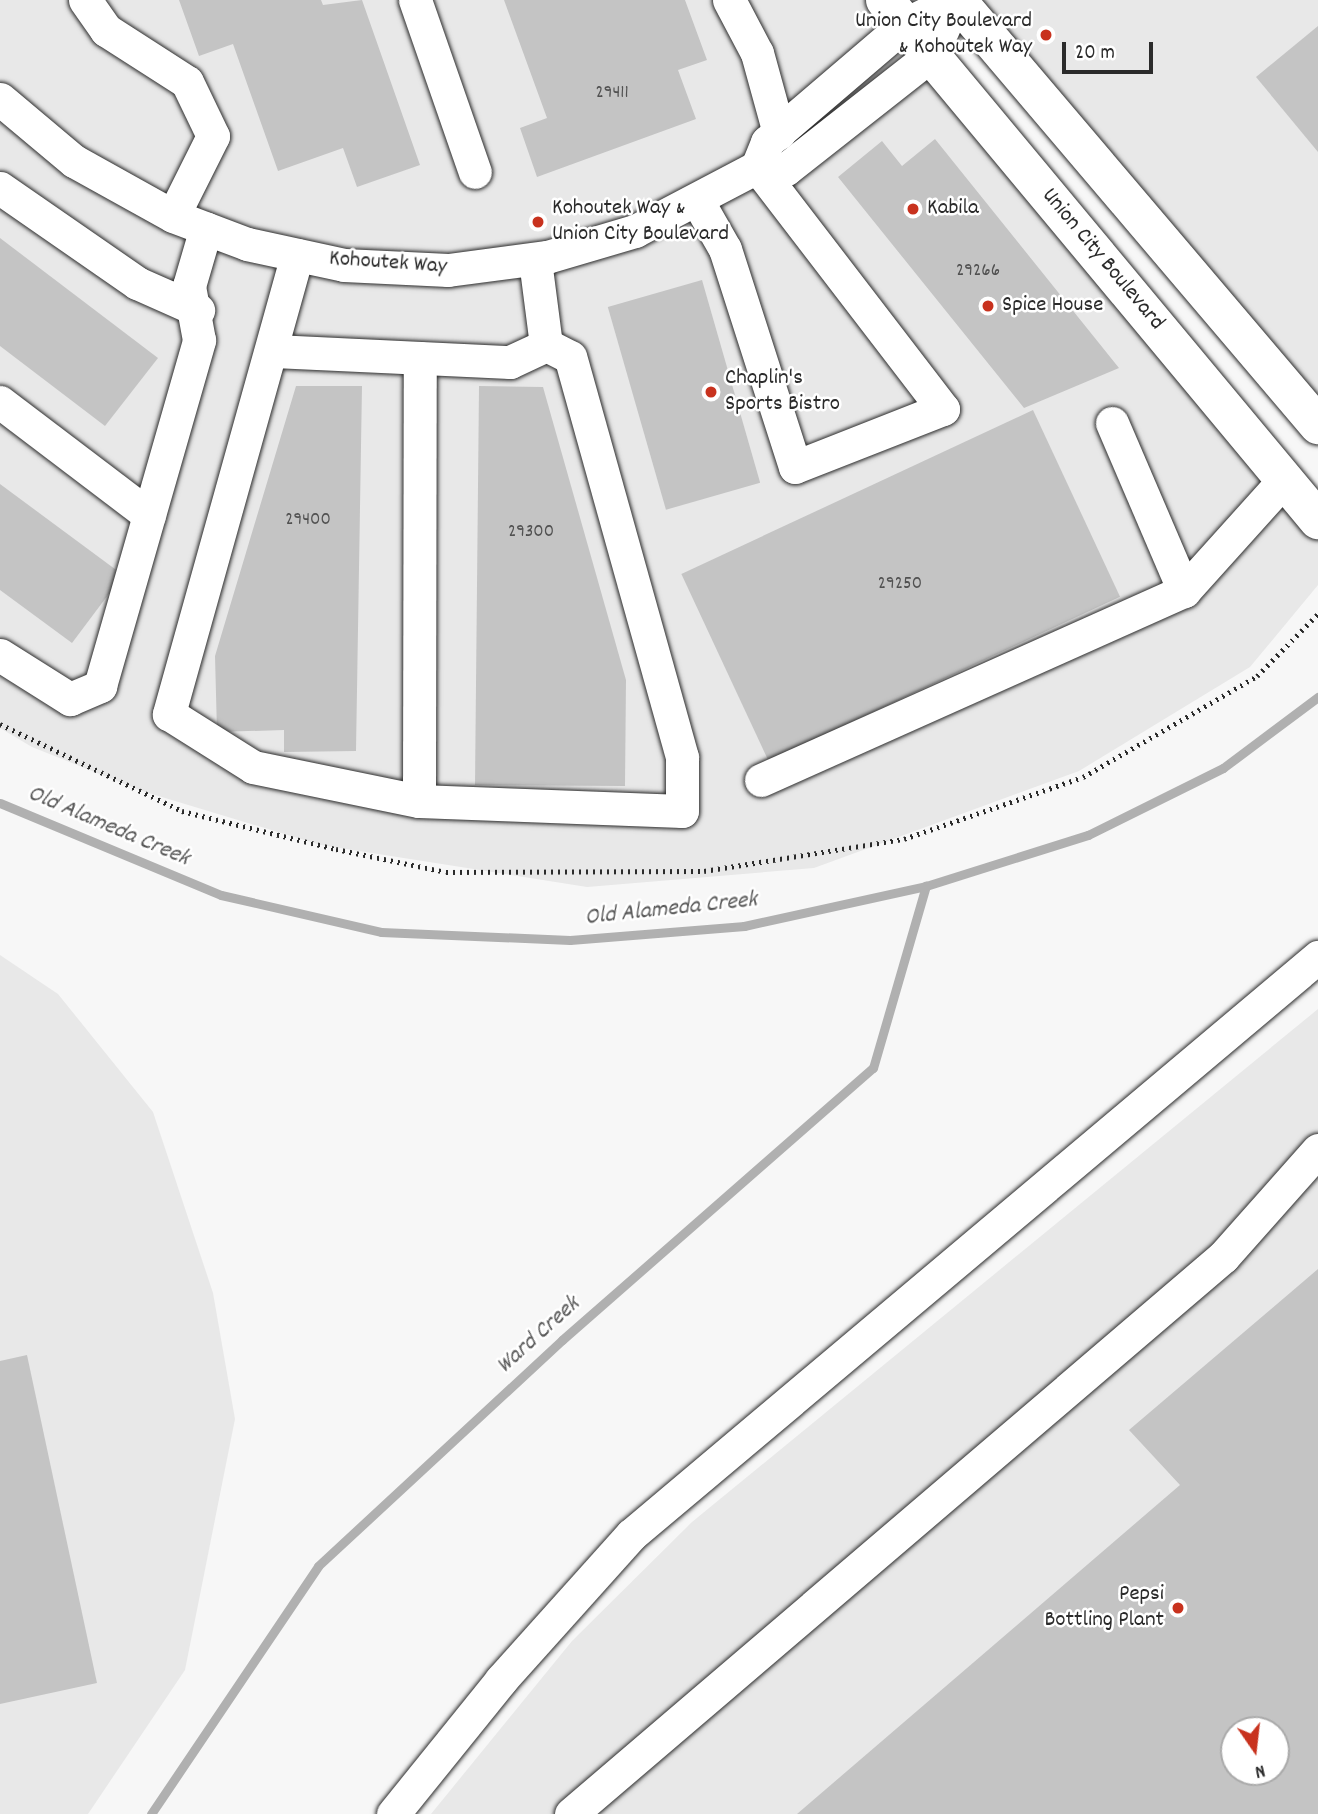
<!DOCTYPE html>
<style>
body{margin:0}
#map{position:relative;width:1318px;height:1814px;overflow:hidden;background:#f7f7f7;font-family:Dekko,sans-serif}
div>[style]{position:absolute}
.built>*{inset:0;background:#e8e8e8}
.stream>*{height:9px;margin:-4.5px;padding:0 4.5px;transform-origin:4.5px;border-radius:4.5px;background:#b0b0b0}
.building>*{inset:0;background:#c4c4c4;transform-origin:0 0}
.path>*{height:4.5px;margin-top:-2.25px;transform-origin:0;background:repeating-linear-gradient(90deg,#2b2b2b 0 2px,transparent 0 7px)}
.roads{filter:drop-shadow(0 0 2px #2b2b2b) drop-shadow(0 0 2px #2b2b2b)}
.minor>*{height:33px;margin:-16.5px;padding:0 16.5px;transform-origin:16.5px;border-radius:16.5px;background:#fff}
.major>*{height:38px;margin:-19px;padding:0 19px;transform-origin:19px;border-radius:19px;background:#fff}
.dots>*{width:19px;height:19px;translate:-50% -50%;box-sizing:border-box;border:4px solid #fff;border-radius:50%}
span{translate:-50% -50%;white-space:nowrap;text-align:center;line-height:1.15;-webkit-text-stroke:5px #fff;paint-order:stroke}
.number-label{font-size:19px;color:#515151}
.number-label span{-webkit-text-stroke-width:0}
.poi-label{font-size:23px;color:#2b2b2b}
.right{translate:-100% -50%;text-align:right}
.left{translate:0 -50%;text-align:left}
.street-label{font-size:23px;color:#2b2b2b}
.water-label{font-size:24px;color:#5a5a5a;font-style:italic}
.north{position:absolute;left:1220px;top:1716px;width:70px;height:70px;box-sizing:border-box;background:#fff;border:2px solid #aaa;border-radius:50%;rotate:166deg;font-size:19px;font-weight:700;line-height:28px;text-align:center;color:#2b2b2b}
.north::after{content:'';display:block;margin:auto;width:24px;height:32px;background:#c8321e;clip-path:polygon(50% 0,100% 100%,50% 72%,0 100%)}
.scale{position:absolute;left:1062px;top:42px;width:91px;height:32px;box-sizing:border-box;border:4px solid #2b2b2b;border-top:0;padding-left:9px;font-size:21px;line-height:24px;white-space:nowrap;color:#2b2b2b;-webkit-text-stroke:5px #fff;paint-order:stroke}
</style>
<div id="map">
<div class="built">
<i style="clip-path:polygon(0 0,885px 0,1318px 520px,1318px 585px,1250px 667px,1079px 771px,814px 868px,587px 887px,321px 845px,142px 791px,32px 747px,0 728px)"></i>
<i style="clip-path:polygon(957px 0,1318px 0,1318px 425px)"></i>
<i style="clip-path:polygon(0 955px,58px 994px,153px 1112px,213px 1293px,235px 1419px,185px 1670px,88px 1814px,0 1814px)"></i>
<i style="clip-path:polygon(evenodd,1318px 1009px,1318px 1814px,431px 1814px,572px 1641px,692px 1522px,1318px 1009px,1234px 1730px,1276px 1730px,1276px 1772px,1234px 1772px,1234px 1730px)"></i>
</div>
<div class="stream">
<i style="left:0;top:803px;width:239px;rotate:22.6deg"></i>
<i style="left:221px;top:895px;width:164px;rotate:13deg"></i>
<i style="left:381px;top:932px;width:189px;rotate:2.4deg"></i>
<i style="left:570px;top:940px;width:175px;rotate:-4.6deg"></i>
<i style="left:744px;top:926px;width:186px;rotate:-12.4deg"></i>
<i style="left:926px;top:886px;width:170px;rotate:-17.5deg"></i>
<i style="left:1088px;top:835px;width:151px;rotate:-26.4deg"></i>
<i style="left:1223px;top:768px;width:119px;rotate:-36.8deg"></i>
<i style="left:151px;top:1814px;width:299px;rotate:-56deg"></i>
<i style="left:318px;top:1566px;width:333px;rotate:-42.8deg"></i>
<i style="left:562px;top:1340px;width:413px;rotate:-41.2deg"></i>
<i style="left:873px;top:1068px;width:190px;rotate:-73.8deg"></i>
</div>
<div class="building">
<i style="clip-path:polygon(179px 0,321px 0,323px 5px,362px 0,420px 165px,357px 187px,343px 148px,278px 171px,233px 44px,199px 56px)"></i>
<i style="clip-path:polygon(504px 0,685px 0,707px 60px,678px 70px,696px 119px,537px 177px,520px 128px,547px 118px)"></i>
<i style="clip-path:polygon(1318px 26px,1318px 152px,1256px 77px)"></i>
<i style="clip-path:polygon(935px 139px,1119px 368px,1024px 408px,838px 177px,882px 141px,902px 166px)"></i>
<i style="clip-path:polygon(0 238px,158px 358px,105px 426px,0 346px)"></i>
<i style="left:702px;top:280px;width:211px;height:98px;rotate:74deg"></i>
<i style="clip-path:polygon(296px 386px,362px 386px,356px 751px,284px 752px,284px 730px,217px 732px,215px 656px)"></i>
<i style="clip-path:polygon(479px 386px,543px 387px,626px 680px,625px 786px,475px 785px)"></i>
<i style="left:1033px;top:410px;width:206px;height:388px;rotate:65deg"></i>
<i style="clip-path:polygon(0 484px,123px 575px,72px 643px,0 590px)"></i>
<i style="clip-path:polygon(evenodd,1318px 1269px,1318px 1814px,797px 1814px,1180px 1485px,1129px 1430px,1318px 1269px,1234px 1730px,1276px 1730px,1276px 1772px,1234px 1772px,1234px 1730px)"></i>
<i style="clip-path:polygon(27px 1355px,97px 1683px,0 1704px,0 1361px)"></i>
</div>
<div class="path">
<i style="left:0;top:724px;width:202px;rotate:25.5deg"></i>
<i style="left:182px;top:811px;width:159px;rotate:13.9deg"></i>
<i style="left:336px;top:849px;width:112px;rotate:11.8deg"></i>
<i style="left:446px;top:872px;width:258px;rotate:-0.2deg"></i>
<i style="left:704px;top:871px;width:203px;rotate:-9.1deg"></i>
<i style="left:904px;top:839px;width:189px;rotate:-19.1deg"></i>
<i style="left:1083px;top:777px;width:201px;rotate:-30.1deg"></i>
<i style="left:1257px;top:676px;width:87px;rotate:-45.5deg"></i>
</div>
<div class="roads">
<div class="minor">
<i style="left:85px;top:0;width:37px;rotate:55deg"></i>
<i style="left:106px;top:30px;width:96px;rotate:32.7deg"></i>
<i style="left:187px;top:82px;width:60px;rotate:64.3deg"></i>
<i style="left:213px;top:136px;width:89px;rotate:116.6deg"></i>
<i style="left:415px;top:0;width:182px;rotate:70.8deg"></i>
<i style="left:729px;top:0;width:60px;rotate:62.2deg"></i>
<i style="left:757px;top:53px;width:83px;rotate:74.6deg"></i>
<i style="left:0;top:99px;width:97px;rotate:40deg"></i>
<i style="left:74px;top:161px;width:113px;rotate:29.1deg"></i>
<i style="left:173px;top:216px;width:79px;rotate:20.7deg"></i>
<i style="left:247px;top:244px;width:99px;rotate:12.2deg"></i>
<i style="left:344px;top:265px;width:104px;rotate:2.8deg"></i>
<i style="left:448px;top:270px;width:100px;rotate:-7.5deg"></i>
<i style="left:547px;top:257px;width:92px;rotate:-16.5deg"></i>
<i style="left:635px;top:231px;width:138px;rotate:-27.7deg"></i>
<i style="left:757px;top:167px;width:29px;rotate:4deg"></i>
<i style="left:786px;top:169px;width:184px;rotate:-38.2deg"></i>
<i style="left:931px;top:55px;width:60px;rotate:-65.6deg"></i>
<i style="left:757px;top:167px;width:27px;rotate:-68deg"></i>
<i style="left:767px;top:142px;width:182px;rotate:-40.5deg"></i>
<i style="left:905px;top:24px;width:28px;rotate:-26deg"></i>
<i style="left:0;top:188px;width:167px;rotate:34.7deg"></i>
<i style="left:137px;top:283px;width:67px;rotate:23.9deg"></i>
<i style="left:697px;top:200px;width:56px;rotate:60.3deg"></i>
<i style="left:725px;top:249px;width:229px;rotate:72.2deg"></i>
<i style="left:795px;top:467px;width:159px;rotate:-21.4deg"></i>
<i style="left:943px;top:409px;width:305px;rotate:-127.5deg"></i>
<i style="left:297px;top:255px;width:477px;rotate:105.6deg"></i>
<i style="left:169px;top:714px;width:99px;rotate:32.2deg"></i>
<i style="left:253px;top:767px;width:169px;rotate:11.6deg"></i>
<i style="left:419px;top:801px;width:263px;rotate:2.2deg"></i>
<i style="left:682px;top:811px;width:54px;rotate:-90deg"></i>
<i style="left:682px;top:757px;width:415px;rotate:-105.6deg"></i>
<i style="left:570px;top:357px;width:27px;rotate:-153deg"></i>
<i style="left:546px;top:345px;width:86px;rotate:-97.4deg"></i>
<i style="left:274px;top:351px;width:236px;rotate:2.7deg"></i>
<i style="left:510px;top:362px;width:40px;rotate:-25deg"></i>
<i style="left:0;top:402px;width:187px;rotate:37.2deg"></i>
<i style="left:1112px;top:423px;width:183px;rotate:66.8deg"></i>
<i style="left:0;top:655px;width:83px;rotate:32.2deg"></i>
<i style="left:70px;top:699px;width:33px;rotate:-23deg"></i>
<i style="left:100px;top:686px;width:360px;rotate:-74deg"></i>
<i style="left:199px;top:340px;width:55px;rotate:-100.5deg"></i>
<i style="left:189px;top:286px;width:60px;rotate:-73.7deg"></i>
<i style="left:761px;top:780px;width:463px;rotate:-24.1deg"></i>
<i style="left:1184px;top:591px;width:149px;rotate:-48deg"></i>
<i style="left:419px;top:801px;width:443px;rotate:-89.9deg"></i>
<i style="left:393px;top:1814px;width:172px;rotate:-51.1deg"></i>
<i style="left:501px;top:1680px;width:195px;rotate:-48.1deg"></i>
<i style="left:631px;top:1535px;width:898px;rotate:-40.08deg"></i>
<i style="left:571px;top:1814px;width:858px;rotate:-40.51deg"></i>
<i style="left:1223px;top:1257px;width:143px;rotate:-48.4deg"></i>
</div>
<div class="major">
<i style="left:885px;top:0;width:677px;rotate:50.22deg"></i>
<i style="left:957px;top:0;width:558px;rotate:49.66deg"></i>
</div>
</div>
<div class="dots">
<i style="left:1046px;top:35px;background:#c8321e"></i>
<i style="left:913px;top:209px;background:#c8321e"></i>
<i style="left:538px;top:222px;background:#c8321e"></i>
<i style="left:988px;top:306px;background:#c8321e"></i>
<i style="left:711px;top:392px;background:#c8321e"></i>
<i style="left:1178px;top:1608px;background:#c8321e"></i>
</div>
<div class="number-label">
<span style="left:612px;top:94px">29411</span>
<span style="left:978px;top:272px">29266</span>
<span style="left:308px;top:521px">29400</span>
<span style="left:531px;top:533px">29300</span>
<span style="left:900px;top:585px">29250</span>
</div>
<div class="poi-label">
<span class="right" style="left:1032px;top:35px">Union City Boulevard<br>&amp; Kohoutek Way</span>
<span class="left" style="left:552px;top:222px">Kohoutek Way &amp;<br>Union City Boulevard</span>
<span class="left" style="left:927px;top:209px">Kabila</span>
<span class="left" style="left:1002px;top:306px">Spice House</span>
<span class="left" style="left:725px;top:392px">Chaplin's<br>Sports Bistro</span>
<span class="right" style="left:1164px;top:1608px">Pepsi<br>Bottling Plant</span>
</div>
<div class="street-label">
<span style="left:1102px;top:260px;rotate:50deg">Union City Boulevard</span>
<span style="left:388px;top:264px;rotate:4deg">Kohoutek Way</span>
</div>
<div class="water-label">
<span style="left:108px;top:827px;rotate:23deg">Old Alameda Creek</span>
<span style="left:671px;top:910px;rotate:-6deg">Old Alameda Creek</span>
<span style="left:539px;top:1336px;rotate:-42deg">Ward Creek</span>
</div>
<div class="north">N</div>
<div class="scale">20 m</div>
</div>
